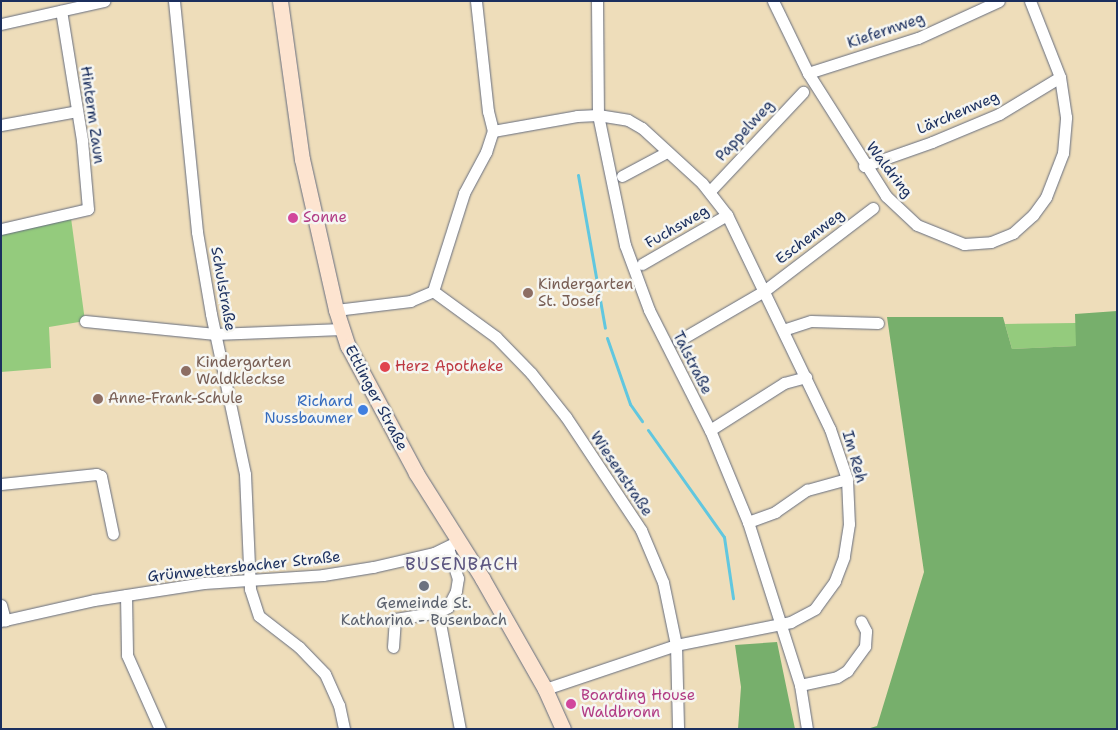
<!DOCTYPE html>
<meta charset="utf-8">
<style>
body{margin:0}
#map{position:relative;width:1118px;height:730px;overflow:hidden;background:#eeddba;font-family:"Shantell Sans",sans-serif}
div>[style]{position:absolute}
.green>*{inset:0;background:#94cb7d}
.forest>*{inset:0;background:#77af6c}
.stream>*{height:3px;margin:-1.5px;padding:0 1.5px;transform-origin:1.5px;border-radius:1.5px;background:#61c7df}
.roads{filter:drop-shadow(0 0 1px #656c7e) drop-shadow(0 0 1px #656c7e)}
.minor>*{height:11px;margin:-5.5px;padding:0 5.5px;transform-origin:5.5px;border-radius:5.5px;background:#fff}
.secondary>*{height:15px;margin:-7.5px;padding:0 7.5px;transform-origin:7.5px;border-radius:7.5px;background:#fde4d0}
.dots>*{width:14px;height:14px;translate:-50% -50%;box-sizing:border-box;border:2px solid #f6f6f2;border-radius:50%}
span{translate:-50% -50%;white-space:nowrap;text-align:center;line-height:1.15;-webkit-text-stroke:5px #f6f6f2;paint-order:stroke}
.street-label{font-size:15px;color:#1b2f5e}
.hotel-label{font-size:15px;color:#b23c85}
.left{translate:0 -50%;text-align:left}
.education-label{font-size:15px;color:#785e54}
.health-label{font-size:15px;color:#be3a42}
.shop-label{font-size:15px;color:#366cbe}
.right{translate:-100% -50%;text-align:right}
.worship-label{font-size:15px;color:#5b616d}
.quarter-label{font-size:18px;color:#5c5680;letter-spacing:1px}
.frame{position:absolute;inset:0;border:2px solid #1b2f5e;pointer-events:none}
</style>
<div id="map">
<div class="green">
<i style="clip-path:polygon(71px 218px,85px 321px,49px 327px,51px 368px,1px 372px,1px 233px)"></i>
<i style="clip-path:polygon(1076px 323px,1077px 346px,1012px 349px,1005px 324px)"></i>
</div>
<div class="forest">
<i style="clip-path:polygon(1117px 311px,1117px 729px,867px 729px,877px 726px,924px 572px,887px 317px,1003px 317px,1012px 349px,1076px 346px,1075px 314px)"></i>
<i style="clip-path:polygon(777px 642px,795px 729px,738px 729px,741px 687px,735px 645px)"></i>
</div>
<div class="stream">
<i style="left:578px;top:175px;width:155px;rotate:80deg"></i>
<i style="left:607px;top:338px;width:70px;rotate:70.8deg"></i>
<i style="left:630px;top:404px;width:21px;rotate:55deg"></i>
<i style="left:648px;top:430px;width:131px;rotate:54.6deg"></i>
<i style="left:724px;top:537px;width:62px;rotate:81.6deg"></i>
</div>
<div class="roads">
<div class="minor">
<i style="left:174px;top:1px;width:232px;rotate:84.3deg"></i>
<i style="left:197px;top:232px;width:83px;rotate:80.3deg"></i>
<i style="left:211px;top:314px;width:164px;rotate:78deg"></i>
<i style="left:245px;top:474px;width:115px;rotate:87.5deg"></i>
<i style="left:250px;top:589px;width:28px;rotate:72deg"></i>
<i style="left:259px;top:616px;width:51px;rotate:37.8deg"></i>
<i style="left:299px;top:647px;width:37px;rotate:46deg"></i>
<i style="left:325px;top:674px;width:34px;rotate:66deg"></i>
<i style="left:339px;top:705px;width:25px;rotate:78deg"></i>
<i style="left:476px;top:1px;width:111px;rotate:83.8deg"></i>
<i style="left:488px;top:111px;width:21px;rotate:76deg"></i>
<i style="left:597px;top:1px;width:114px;rotate:89.5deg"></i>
<i style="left:598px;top:115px;width:133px;rotate:78.3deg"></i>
<i style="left:625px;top:245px;width:69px;rotate:69.7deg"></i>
<i style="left:649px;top:310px;width:135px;rotate:63.1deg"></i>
<i style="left:710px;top:430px;width:100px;rotate:67.6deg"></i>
<i style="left:748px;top:522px;width:171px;rotate:72.3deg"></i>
<i style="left:800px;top:685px;width:45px;rotate:81deg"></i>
<i style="left:773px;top:1px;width:80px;rotate:64.1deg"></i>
<i style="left:808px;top:73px;width:146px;rotate:57.6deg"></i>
<i style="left:886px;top:196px;width:42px;rotate:43.1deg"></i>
<i style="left:917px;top:225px;width:51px;rotate:22deg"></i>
<i style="left:964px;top:244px;width:27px;rotate:-4deg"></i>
<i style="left:991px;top:242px;width:24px;rotate:-22deg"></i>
<i style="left:1013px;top:233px;width:27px;rotate:-42deg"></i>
<i style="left:1033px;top:215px;width:22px;rotate:-54deg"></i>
<i style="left:1046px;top:197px;width:47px;rotate:-68.9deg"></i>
<i style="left:1063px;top:153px;width:36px;rotate:-85deg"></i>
<i style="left:1066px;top:117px;width:40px;rotate:-98.5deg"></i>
<i style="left:1060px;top:77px;width:82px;rotate:-111.5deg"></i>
<i style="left:1px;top:24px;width:106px;rotate:-12.6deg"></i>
<i style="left:808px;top:73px;width:115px;rotate:-17.7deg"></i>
<i style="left:918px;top:38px;width:89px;rotate:-24.6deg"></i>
<i style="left:1px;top:125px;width:77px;rotate:-10.4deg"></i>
<i style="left:864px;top:166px;width:72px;rotate:-19.4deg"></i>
<i style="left:932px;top:142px;width:73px;rotate:-22.7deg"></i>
<i style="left:999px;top:114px;width:71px;rotate:-31.2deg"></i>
<i style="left:622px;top:176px;width:51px;rotate:-28.1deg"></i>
<i style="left:710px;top:191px;width:136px;rotate:-46.8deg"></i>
<i style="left:1px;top:229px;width:89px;rotate:-12.9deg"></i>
<i style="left:88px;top:209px;width:69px;rotate:-95deg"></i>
<i style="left:82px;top:140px;width:131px;rotate:-99.2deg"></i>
<i style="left:642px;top:264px;width:98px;rotate:-30deg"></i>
<i style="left:433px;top:291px;width:78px;rotate:36.1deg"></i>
<i style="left:496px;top:337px;width:50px;rotate:45.8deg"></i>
<i style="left:531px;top:373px;width:56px;rotate:51.5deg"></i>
<i style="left:566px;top:417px;width:136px;rotate:56.4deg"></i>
<i style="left:641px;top:530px;width:56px;rotate:67.1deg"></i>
<i style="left:663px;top:582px;width:64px;rotate:78.3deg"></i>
<i style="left:676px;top:645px;width:84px;rotate:88.6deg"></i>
<i style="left:336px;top:310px;width:75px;rotate:-6.9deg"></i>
<i style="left:410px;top:301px;width:25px;rotate:-23deg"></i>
<i style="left:433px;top:291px;width:103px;rotate:-72.4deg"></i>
<i style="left:464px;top:193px;width:47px;rotate:-61.8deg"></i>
<i style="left:486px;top:152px;width:22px;rotate:-72deg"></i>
<i style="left:493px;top:131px;width:85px;rotate:-10.1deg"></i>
<i style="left:577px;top:116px;width:21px;rotate:-3deg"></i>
<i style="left:598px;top:115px;width:30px;rotate:9deg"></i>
<i style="left:628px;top:120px;width:16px;rotate:30deg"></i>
<i style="left:642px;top:128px;width:81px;rotate:42.5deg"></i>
<i style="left:702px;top:183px;width:41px;rotate:52deg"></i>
<i style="left:727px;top:215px;width:237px;rotate:64.3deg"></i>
<i style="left:830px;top:429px;width:53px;rotate:71.2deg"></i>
<i style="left:847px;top:479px;width:45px;rotate:87.5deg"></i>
<i style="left:849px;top:524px;width:33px;rotate:99deg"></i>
<i style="left:844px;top:557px;width:26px;rotate:111deg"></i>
<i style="left:835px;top:581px;width:34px;rotate:126deg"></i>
<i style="left:815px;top:609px;width:27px;rotate:152deg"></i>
<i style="left:791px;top:622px;width:117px;rotate:168.7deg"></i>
<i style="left:676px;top:645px;width:138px;rotate:161.4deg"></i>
<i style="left:85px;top:321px;width:131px;rotate:5.7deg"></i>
<i style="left:215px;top:334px;width:127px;rotate:-2.3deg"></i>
<i style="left:783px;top:330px;width:29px;rotate:-18deg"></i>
<i style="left:811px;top:321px;width:67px;rotate:1.7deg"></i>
<i style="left:678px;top:341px;width:99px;rotate:-30.2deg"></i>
<i style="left:764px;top:291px;width:137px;rotate:-37.3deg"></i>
<i style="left:710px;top:430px;width:88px;rotate:-32.4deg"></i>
<i style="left:784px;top:383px;width:23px;rotate:-15deg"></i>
<i style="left:1px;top:484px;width:96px;rotate:-6deg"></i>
<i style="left:96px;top:474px;width:5px;rotate:22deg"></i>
<i style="left:101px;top:476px;width:59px;rotate:78.3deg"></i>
<i style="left:748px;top:522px;width:29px;rotate:-20deg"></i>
<i style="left:775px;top:512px;width:39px;rotate:-35deg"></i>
<i style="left:807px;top:490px;width:41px;rotate:-15.4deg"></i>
<i style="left:448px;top:548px;width:32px;rotate:72deg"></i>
<i style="left:458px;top:578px;width:13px;rotate:99deg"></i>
<i style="left:456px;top:591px;width:18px;rotate:117deg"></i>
<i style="left:448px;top:607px;width:11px;rotate:153deg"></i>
<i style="left:438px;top:612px;width:119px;rotate:79.4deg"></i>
<i style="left:126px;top:595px;width:60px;rotate:89deg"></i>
<i style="left:127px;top:655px;width:81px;rotate:66deg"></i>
<i style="left:1px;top:605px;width:16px;rotate:75deg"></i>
<i style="left:1px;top:621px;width:95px;rotate:-12.7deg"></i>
<i style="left:94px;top:600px;width:111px;rotate:-8.8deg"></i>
<i style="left:204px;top:583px;width:119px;rotate:-3.8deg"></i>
<i style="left:323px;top:575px;width:51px;rotate:-9.1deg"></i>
<i style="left:373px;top:567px;width:63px;rotate:-12.9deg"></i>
<i style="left:434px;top:553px;width:28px;rotate:-26deg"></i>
<i style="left:393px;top:647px;width:28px;rotate:-86deg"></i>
<i style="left:395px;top:619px;width:44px;rotate:-9.2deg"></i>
<i style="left:800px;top:685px;width:38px;rotate:-12deg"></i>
<i style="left:837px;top:677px;width:12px;rotate:-31deg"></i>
<i style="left:847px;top:671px;width:31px;rotate:-54deg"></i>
<i style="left:865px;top:646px;width:15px;rotate:-86deg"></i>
<i style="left:866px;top:631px;width:11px;rotate:-117deg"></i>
</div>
<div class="secondary">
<i style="left:280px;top:1px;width:160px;rotate:82.1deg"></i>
<i style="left:302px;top:159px;width:155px;rotate:77.3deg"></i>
<i style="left:336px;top:310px;width:38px;rotate:72deg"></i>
<i style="left:348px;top:346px;width:144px;rotate:61.8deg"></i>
<i style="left:416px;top:473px;width:124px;rotate:57.8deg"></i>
<i style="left:482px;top:578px;width:128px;rotate:60.4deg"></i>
<i style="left:545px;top:689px;width:44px;rotate:65.8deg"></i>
</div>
</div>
<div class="dots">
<i style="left:293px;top:218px;background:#d1479c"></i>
<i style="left:528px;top:293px;background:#8d6e63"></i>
<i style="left:385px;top:367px;background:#e0444e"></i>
<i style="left:186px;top:371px;background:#8d6e63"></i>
<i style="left:98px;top:399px;background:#8d6e63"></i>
<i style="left:363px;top:410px;background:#3f7fe0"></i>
<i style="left:424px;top:586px;background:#6b7280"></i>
<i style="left:571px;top:704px;background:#d1479c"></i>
</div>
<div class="street-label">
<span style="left:886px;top:31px;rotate:-19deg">Kiefernweg</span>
<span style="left:958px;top:113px;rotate:-23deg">Lärchenweg</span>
<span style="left:92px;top:115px;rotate:82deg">Hinterm Zaun</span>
<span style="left:745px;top:131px;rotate:-47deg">Pappelweg</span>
<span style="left:889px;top:170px;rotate:52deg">Waldring</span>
<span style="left:677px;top:227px;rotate:-30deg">Fuchsweg</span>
<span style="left:810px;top:237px;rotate:-37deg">Eschenweg</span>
<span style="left:223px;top:289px;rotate:80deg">Schulstraße</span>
<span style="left:692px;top:363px;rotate:63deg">Talstraße</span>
<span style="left:376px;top:398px;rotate:62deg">Ettlinger Straße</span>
<span style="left:854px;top:457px;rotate:74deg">Im Reh</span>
<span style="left:621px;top:474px;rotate:56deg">Wiesenstraße</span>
<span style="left:244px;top:567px;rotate:-6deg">Grünwettersbacher Straße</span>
</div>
<div class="hotel-label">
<span class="left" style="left:303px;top:218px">Sonne</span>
<span class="left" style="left:581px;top:704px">Boarding House<br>Waldbronn</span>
</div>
<div class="education-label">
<span class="left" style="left:538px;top:293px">Kindergarten<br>St. Josef</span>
<span class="left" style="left:196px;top:371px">Kindergarten<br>Waldkleckse</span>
<span class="left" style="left:108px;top:399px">Anne-Frank-Schule</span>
</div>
<div class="health-label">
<span class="left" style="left:395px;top:367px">Herz Apotheke</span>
</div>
<div class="shop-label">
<span class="right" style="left:353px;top:410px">Richard<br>Nussbaumer</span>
</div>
<div class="worship-label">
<span style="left:424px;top:612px">Gemeinde St.<br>Katharina - Busenbach</span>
</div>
<div class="quarter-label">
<span style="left:462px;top:564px">BUSENBACH</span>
</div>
<div class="frame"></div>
</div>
